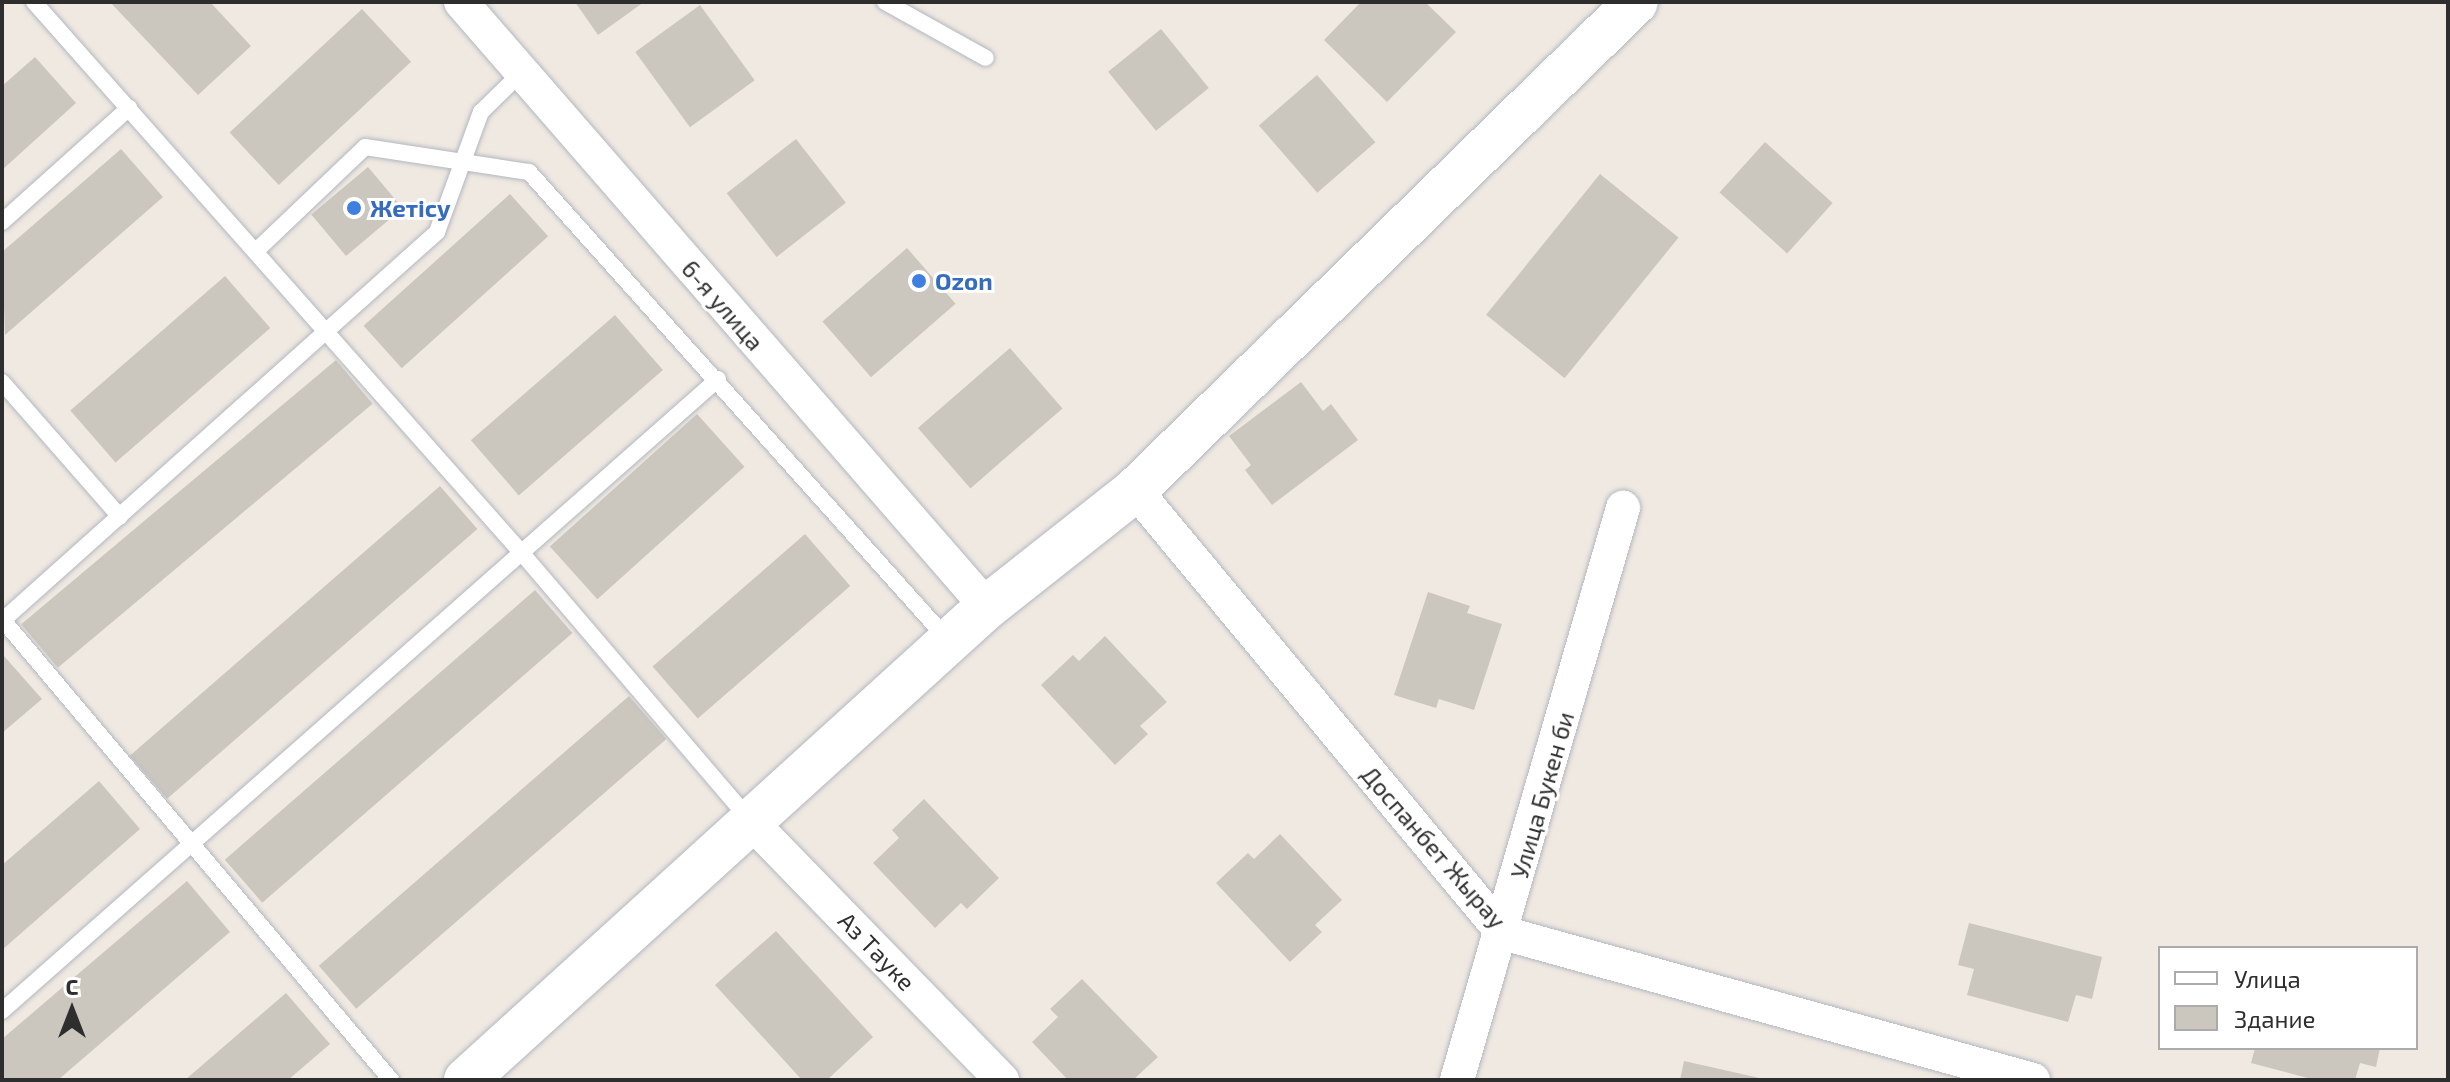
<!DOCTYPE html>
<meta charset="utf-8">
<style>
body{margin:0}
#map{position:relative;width:2450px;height:1082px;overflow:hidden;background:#efe9e1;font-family:"Exo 2",sans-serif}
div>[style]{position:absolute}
.building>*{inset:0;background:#cbc7bf;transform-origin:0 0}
.roads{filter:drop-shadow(0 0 2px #b4b7c1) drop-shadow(0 0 2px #b4b7c1)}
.lane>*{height:16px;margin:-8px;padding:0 8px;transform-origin:8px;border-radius:8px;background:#fff}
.street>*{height:34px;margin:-17px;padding:0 17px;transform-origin:17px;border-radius:17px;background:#fff}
.secondary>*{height:44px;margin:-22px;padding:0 22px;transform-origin:22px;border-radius:22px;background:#fff}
.dots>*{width:22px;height:22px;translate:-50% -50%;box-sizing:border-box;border:4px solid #fff;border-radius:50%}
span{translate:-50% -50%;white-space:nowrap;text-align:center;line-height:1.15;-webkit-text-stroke:6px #fff;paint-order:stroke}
.shop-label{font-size:24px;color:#366cbe;font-weight:700}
.left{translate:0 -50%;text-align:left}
.street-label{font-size:24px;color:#2e2e2e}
.frame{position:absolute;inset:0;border:4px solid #2e2e2e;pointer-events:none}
.legend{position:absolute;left:2158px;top:946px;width:260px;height:104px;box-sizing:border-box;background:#fff;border:2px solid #ababab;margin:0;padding:10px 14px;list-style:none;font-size:24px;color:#2e2e2e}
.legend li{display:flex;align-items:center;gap:16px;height:40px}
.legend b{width:40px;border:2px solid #ababab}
.north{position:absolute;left:32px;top:970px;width:80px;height:80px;-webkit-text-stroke:6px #fff;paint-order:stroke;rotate:0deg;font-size:22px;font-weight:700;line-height:32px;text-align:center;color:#2e2e2e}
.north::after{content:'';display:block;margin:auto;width:28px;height:36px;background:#2e2e2e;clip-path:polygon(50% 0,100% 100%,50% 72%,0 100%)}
</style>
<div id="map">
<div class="building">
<i style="clip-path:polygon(110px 2px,210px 2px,251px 46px,198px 95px)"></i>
<i style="clip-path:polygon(575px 2px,644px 2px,598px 35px)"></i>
<i style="clip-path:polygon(1361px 2px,1425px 2px,1456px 32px,1387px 102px,1324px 40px)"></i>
<i style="left:700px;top:5px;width:93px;height:80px;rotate:54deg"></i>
<i style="left:362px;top:9px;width:72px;height:181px;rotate:47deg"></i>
<i style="left:1161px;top:29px;width:76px;height:68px;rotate:51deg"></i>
<i style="clip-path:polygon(35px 57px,76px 103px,2px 170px,2px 86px)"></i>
<i style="left:1317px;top:75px;width:89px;height:77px;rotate:49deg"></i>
<i style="left:796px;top:139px;width:81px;height:88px;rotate:52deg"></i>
<i style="left:1765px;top:142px;width:91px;height:68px;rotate:42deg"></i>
<i style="clip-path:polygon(121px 149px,163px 197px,5px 335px,2px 252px)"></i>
<i style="left:368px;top:167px;width:54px;height:74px;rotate:50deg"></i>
<i style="left:1600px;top:174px;width:101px;height:181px;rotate:39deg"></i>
<i style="left:510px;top:194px;width:57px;height:197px;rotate:48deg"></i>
<i style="left:907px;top:248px;width:74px;height:112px;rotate:49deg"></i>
<i style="left:225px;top:276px;width:69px;height:205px;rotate:49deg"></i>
<i style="left:615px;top:315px;width:73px;height:191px;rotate:49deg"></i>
<i style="left:1010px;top:348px;width:80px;height:122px;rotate:49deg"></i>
<i style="left:336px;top:360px;width:57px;height:411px;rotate:50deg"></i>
<i style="clip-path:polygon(1301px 382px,1323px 411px,1331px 404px,1358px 440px,1272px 505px,1245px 470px,1251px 465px,1229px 436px)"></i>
<i style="left:697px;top:414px;width:71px;height:198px;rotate:48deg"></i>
<i style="left:440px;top:486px;width:57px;height:411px;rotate:49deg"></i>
<i style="left:805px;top:534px;width:69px;height:202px;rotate:49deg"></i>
<i style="left:535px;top:590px;width:57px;height:411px;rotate:49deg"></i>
<i style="clip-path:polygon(1428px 592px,1470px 606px,1467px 613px,1502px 624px,1474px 710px,1439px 699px,1436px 708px,1394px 695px)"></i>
<i style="clip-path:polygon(1105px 636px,1167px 702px,1140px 726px,1148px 734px,1115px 765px,1041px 685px,1073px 655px,1079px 661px)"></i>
<i style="clip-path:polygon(4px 656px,42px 699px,2px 733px,2px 658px)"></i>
<i style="left:629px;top:696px;width:57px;height:411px;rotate:49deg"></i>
<i style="clip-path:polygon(99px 781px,140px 829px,2px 950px,2px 865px)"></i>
<i style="clip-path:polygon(924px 799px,999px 878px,967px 909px,961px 903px,935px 928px,873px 863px,899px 838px,892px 830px)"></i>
<i style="clip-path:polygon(1280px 834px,1342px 900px,1315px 925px,1322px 932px,1290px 962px,1216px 883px,1248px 853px,1254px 859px)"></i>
<i style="clip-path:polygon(187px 881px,230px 932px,58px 1080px,2px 1080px,2px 1039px)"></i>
<i style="clip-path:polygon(1969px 923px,2102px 957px,2092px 999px,2076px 995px,2068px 1022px,1967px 995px,1974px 969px,1958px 965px)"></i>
<i style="clip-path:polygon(776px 931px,873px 1037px,827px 1080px,802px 1080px,715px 985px)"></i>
<i style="clip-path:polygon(1082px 979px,1158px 1057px,1133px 1080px,1068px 1080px,1032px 1042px,1058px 1017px,1050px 1009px)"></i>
<i style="clip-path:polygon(286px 993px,330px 1044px,288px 1080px,185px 1080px)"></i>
<i style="clip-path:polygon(2255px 1048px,2380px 1048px,2376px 1067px,2360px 1063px,2355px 1080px,2315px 1080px,2251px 1063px)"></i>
<i style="clip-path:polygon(1684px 1061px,1764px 1079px,1764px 1080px,1680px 1080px)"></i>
</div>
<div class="roads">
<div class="lane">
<i style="left:34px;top:2px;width:733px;rotate:48.48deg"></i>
<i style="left:520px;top:551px;width:355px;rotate:49.5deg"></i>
<i style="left:885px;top:2px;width:115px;rotate:29deg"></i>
<i style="left:2px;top:222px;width:171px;rotate:-41.9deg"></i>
<i style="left:257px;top:250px;width:149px;rotate:-43.6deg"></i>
<i style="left:365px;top:147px;width:166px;rotate:8.7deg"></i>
<i style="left:529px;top:172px;width:628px;rotate:48.16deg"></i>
<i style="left:2px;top:382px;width:179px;rotate:48.8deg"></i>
<i style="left:2px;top:619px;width:603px;rotate:49.84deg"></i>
<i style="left:2px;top:621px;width:584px;rotate:-41.8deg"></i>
<i style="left:437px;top:232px;width:128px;rotate:-69.9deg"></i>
<i style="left:481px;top:112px;width:56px;rotate:-44.3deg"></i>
<i style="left:2px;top:1011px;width:955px;rotate:-41.43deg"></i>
</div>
<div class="street">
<i style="left:461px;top:2px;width:802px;rotate:49deg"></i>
<i style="left:1135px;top:490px;width:576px;rotate:50.28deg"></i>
<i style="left:1503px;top:933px;width:550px;rotate:15.5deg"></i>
<i style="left:752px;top:823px;width:359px;rotate:45.8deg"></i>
<i style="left:1457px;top:1080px;width:596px;rotate:-73.82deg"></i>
</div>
<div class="secondary">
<i style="left:466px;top:1080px;width:704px;rotate:-42.24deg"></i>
<i style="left:987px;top:607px;width:189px;rotate:-38.3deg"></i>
<i style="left:1135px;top:490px;width:699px;rotate:-44.25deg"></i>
</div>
</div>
<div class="dots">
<i style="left:354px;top:208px;background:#3f7fe0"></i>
<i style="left:919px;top:281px;background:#3f7fe0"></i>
</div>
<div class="shop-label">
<span class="left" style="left:370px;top:208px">Жетісу</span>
<span class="left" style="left:935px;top:281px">Ozon</span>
</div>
<div class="street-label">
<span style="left:723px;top:305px;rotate:49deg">6-я улица</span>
<span style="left:1542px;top:795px;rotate:-74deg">Улица Букен би</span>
<span style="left:1434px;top:847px;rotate:49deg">Доспанбет Жырау</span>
<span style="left:877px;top:951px;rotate:46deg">Аз Тауке</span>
</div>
<div class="frame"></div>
<ul class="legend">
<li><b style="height:10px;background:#fff"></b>Улица</li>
<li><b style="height:22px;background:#cbc7bf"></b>Здание</li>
</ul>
<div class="north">С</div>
</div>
